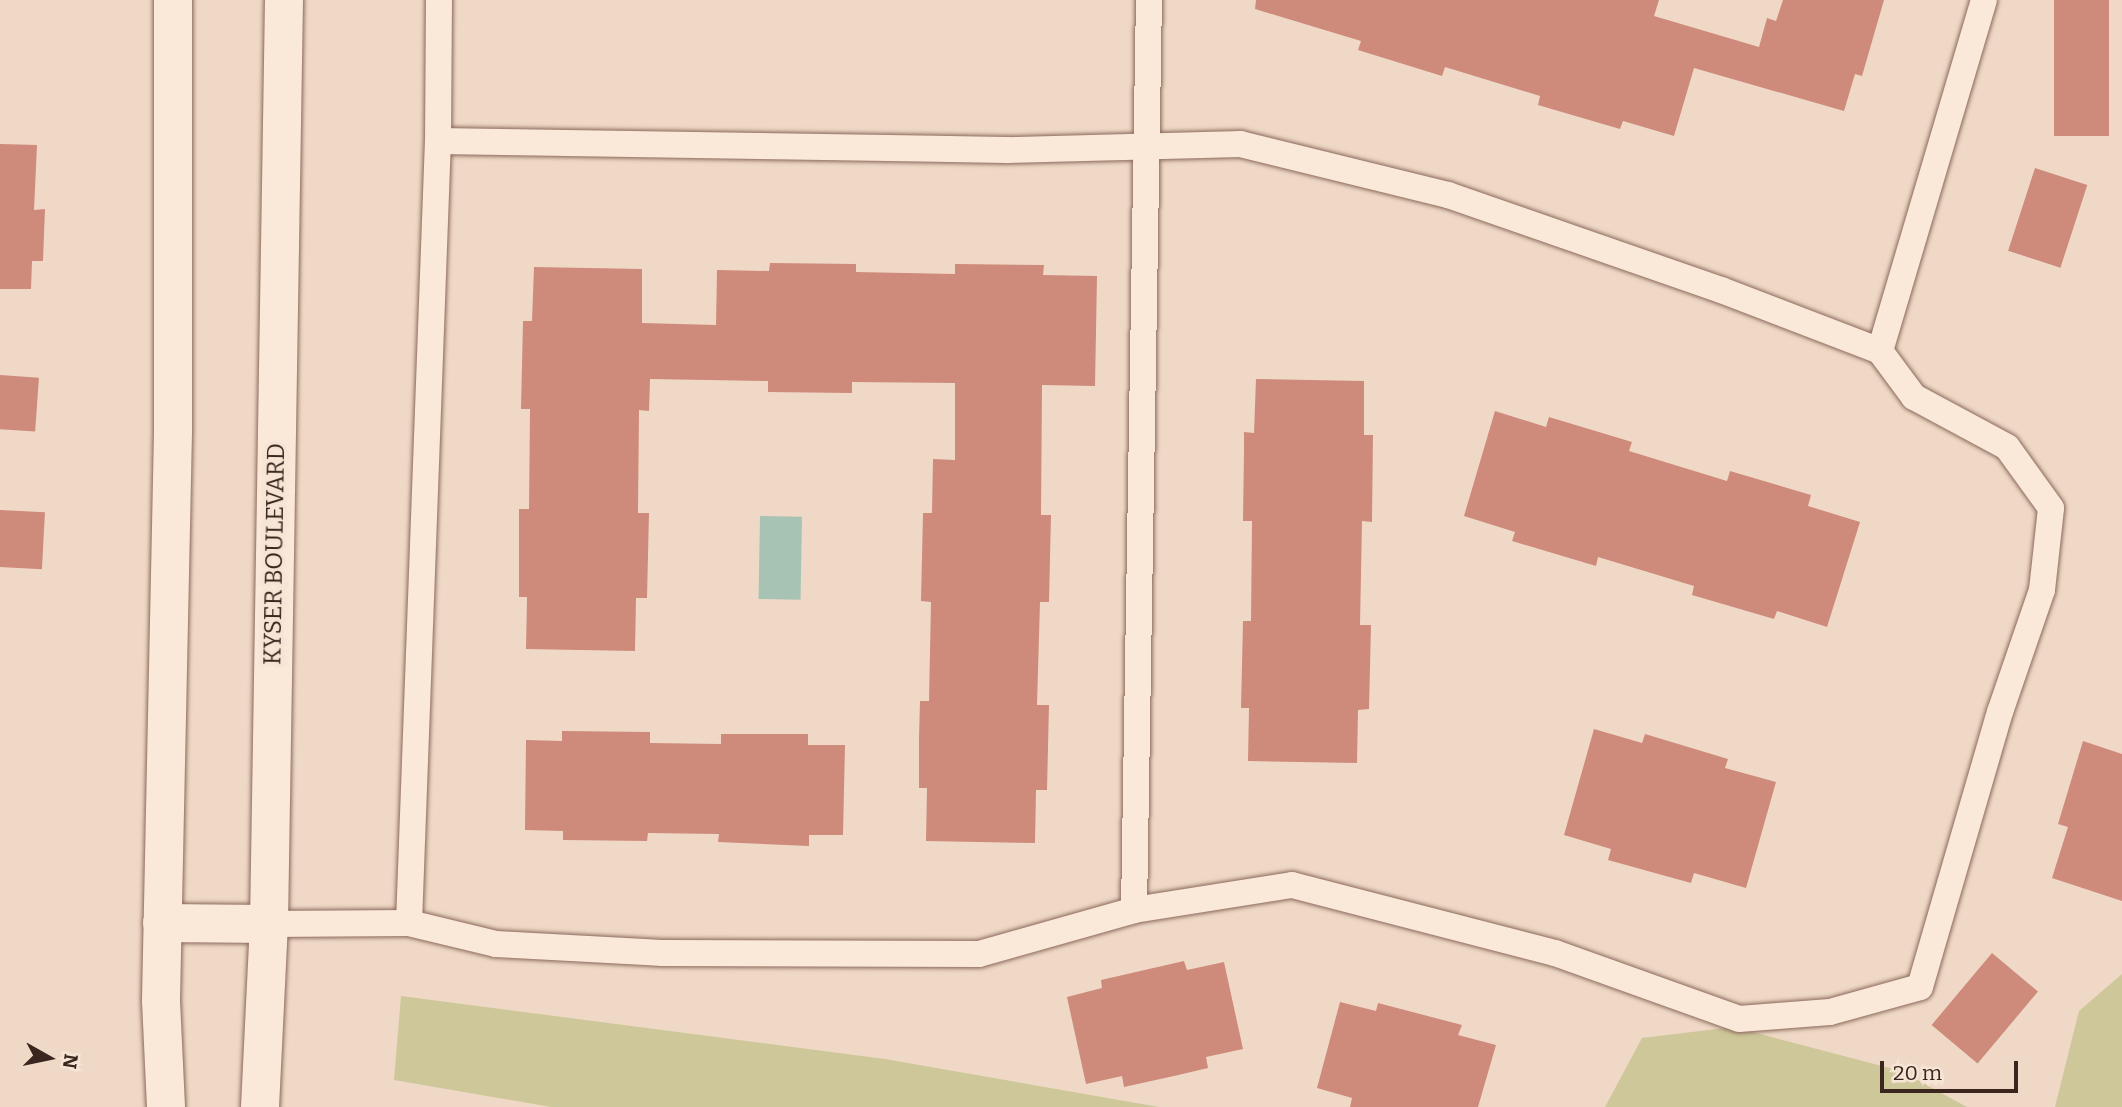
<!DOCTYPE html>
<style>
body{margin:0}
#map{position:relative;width:2122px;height:1107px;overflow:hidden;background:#efd9c6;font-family:Bitter,serif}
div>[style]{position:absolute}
.green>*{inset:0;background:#cec799}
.water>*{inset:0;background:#a7c3b4;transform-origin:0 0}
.building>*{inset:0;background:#ce8a7b;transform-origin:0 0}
.roads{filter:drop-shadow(0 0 2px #8b695b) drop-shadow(0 0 2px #8b695b)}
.lane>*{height:26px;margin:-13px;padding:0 13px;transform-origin:13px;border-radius:13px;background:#fae8d9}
.street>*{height:38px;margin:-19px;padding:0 19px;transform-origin:19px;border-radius:19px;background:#fae8d9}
.secondary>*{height:38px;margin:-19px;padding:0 19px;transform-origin:19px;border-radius:19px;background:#fae8d9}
span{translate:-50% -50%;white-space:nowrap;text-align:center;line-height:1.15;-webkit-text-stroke:7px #f6e5d5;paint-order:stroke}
.street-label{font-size:24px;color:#3b261f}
.north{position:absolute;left:14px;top:1023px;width:70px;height:70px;-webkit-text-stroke:5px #f6e5d5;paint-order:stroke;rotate:99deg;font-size:19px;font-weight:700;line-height:28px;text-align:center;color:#3b261f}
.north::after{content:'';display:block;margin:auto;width:24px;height:32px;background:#3b261f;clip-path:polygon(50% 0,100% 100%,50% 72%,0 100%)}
.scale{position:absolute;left:1880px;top:1061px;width:138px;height:32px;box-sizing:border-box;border:4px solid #3b261f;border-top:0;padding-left:9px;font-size:21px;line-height:24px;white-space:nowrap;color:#3b261f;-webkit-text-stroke:5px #f6e5d5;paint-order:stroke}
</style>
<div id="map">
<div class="green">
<i style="clip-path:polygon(2122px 974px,2122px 1107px,2055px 1107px,2079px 1011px)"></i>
<i style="clip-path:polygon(401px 996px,885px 1059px,1159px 1107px,551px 1107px,394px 1080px)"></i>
<i style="clip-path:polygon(1733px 1027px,1901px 1071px,1967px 1107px,1605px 1107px,1642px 1038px)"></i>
</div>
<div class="water">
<i style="left:760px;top:516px;width:42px;height:83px;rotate:1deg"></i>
</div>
<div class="building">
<i style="clip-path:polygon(1256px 0,1659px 0,1654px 16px,1759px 47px,1767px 18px,1776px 21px,1783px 0,1884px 0,1862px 76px,1855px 74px,1844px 111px,1694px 68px,1674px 136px,1623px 121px,1620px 129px,1538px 105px,1540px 96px,1445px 67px,1442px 76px,1358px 50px,1361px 41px,1255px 9px)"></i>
<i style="left:2054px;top:0;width:55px;height:136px"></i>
<i style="clip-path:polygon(0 144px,37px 145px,34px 210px,45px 209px,43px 261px,32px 261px,31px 289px,0 289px)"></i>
<i style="left:2035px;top:168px;width:55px;height:87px;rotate:18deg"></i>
<i style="clip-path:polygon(770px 263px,856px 264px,856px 272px,955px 274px,955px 264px,1044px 265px,1043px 275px,1097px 276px,1095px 386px,1042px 385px,1041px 515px,1051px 515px,1049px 602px,1040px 602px,1037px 705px,1049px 705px,1047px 790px,1036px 790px,1035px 843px,926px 841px,927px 788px,919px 788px,919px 738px,920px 701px,929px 701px,931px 602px,921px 601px,923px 513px,932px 513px,933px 459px,955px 460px,955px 383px,852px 382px,852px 393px,768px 392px,768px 381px,650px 379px,649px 411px,639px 410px,638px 513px,649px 513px,647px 598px,636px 598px,635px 651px,526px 649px,527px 597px,519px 597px,519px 509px,529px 509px,530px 409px,521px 409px,523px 321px,532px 321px,534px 267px,642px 269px,642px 323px,716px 325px,717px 270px,769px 271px)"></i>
<i style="left:0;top:375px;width:39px;height:54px;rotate:4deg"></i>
<i style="clip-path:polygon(1256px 379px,1364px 381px,1364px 435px,1373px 435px,1372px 522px,1362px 521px,1360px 625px,1371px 625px,1369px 709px,1358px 710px,1357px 763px,1248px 761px,1249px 708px,1241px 708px,1243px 621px,1251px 621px,1252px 521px,1243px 521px,1244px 451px,1244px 432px,1254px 433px)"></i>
<i style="clip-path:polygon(1495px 411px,1546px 427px,1549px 417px,1632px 442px,1629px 451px,1727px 481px,1730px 471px,1811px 495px,1808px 506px,1860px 522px,1827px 627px,1777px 611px,1774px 619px,1692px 595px,1694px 586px,1598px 557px,1596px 566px,1512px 541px,1515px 532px,1464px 516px)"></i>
<i style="left:0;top:510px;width:45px;height:57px;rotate:3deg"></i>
<i style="clip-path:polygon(1594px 729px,1642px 743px,1645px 734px,1728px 759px,1725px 768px,1776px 782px,1746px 888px,1694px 873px,1691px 883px,1608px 860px,1611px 849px,1564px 835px)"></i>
<i style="clip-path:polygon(562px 731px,650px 732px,650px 743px,721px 744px,721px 734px,808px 734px,808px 745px,845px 745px,843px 835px,809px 835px,809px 846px,718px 842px,719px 834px,648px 833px,647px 841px,563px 840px,563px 831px,525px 830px,526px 740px,562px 741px)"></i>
<i style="clip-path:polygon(2083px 741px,2122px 754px,2122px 901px,2052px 878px,2068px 827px,2058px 824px)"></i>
<i style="left:1992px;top:953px;width:60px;height:94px;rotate:40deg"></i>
<i style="clip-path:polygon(1184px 961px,1187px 970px,1224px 962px,1243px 1049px,1206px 1057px,1208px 1068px,1174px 1076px,1124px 1087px,1122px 1076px,1086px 1084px,1067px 997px,1102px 988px,1101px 980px)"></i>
<i style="clip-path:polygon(1340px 1002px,1376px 1011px,1378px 1003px,1462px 1025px,1458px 1035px,1496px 1045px,1478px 1107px,1350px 1107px,1352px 1098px,1317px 1088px)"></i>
</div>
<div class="roads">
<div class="lane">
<i style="left:1880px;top:351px;width:366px;rotate:-73.5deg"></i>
<i style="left:1134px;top:910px;width:910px;rotate:-89.06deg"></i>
<i style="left:409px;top:923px;width:783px;rotate:-87.88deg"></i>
<i style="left:438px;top:141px;width:141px;rotate:-89.6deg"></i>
<i style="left:269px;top:924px;width:140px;rotate:-0.4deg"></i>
<i style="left:409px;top:923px;width:89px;rotate:13.6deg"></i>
<i style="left:496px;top:944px;width:167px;rotate:3.1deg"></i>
<i style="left:663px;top:953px;width:316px;rotate:0.2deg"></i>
<i style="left:979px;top:954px;width:161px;rotate:-15.8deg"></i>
<i style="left:1134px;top:910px;width:160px;rotate:-9deg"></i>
<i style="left:1292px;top:885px;width:272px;rotate:14.5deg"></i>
<i style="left:1555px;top:953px;width:195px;rotate:19.7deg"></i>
<i style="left:1739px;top:1019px;width:91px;rotate:-4.4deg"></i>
<i style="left:1830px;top:1012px;width:93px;rotate:-15.5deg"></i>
<i style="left:1920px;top:987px;width:286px;rotate:-73.8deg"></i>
<i style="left:2000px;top:712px;width:129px;rotate:-71deg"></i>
<i style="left:2042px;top:590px;width:82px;rotate:-83.7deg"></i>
<i style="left:2051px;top:508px;width:75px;rotate:-125.8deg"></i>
<i style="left:2007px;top:447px;width:106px;rotate:-151.7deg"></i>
<i style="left:1914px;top:397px;width:57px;rotate:-126.5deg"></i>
<i style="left:1880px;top:351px;width:170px;rotate:-159deg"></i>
<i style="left:1721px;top:290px;width:289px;rotate:-160.8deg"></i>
<i style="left:1448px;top:195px;width:213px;rotate:-166.2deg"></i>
<i style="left:1241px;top:144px;width:234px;rotate:178.5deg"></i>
<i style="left:1007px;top:150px;width:569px;rotate:-179.09deg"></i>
</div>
<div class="street">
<i style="left:162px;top:923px;width:107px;rotate:0.5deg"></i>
</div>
<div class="secondary">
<i style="left:166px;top:1107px;width:107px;rotate:-92.7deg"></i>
<i style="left:161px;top:1000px;width:568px;rotate:-88.79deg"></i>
<i style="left:173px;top:432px;width:432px;rotate:-90deg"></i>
<i style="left:260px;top:1107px;width:183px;rotate:-87.2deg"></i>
<i style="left:269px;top:924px;width:924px;rotate:-89.07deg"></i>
</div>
</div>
<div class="street-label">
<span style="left:275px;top:554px;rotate:-89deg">KYSER BOULEVARD</span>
</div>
<div class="north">N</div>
<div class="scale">20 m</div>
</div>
